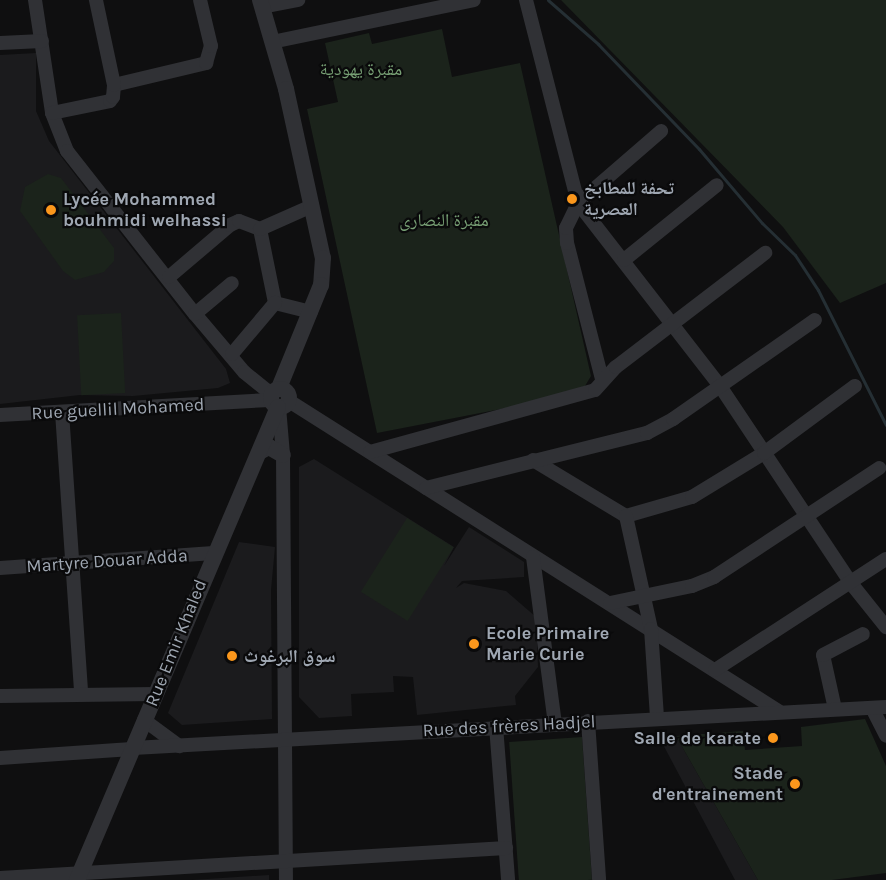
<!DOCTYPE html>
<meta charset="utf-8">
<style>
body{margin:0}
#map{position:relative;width:886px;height:880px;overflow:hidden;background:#0f0f10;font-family:Karla,"Noto Naskh Arabic",sans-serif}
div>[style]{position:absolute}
.built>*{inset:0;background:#1b1b1d}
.green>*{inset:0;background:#1b231b;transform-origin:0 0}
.stream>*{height:3px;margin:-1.5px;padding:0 1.5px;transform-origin:1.5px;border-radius:1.5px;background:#252f34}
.minor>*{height:14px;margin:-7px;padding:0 7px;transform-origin:7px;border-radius:7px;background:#303135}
.tertiary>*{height:16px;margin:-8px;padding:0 8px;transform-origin:8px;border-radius:8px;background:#303135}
.tertiary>.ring{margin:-8px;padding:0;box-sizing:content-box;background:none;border:16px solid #303135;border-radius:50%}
.dots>*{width:16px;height:16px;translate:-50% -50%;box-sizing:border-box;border:3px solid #0a0a0b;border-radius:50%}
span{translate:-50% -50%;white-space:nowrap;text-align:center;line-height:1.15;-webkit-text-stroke:4.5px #0a0a0b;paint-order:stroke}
.park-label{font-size:18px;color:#779f74}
.poi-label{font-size:18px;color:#9fa7b2;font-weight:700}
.left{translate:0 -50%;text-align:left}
.right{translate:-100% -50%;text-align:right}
.street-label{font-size:18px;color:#9fa7b2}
</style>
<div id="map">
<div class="built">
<i style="clip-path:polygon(36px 53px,36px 111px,49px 141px,226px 369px,230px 383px,218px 388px,133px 396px,80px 395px,0 404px,0 55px)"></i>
<i style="clip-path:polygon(314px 459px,454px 547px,444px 566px,469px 527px,524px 562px,524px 577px,462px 581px,456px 588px,464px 583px,506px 591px,536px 617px,538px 667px,515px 696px,516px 705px,417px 715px,413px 677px,393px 676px,394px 692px,351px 694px,352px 716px,319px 718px,299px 697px,299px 467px)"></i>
<i style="clip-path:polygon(239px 542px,275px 547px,271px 590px,272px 719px,182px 725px,168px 713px)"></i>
<i style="clip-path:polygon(676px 736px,758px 880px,735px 880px,659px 737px)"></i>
<i style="clip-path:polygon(269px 875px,269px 880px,192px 880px)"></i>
</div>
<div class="green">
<i style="clip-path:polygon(561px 0,886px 0,886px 283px,840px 303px,783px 227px)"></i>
<i style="clip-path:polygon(442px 29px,452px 77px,520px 63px,591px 376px,585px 386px,543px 401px,377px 433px,307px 109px,338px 102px,325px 43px,369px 33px,372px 44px)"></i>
<i style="clip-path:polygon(48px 174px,61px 178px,114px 248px,114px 261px,104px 272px,75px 280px,63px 271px,20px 211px,25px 187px)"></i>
<i style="left:121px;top:313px;width:80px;height:44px;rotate:87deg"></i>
<i style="left:407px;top:518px;width:55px;height:87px;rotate:32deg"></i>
<i style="clip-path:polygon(865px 719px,886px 766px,886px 873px,832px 880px,758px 880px,676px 736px,743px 731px,745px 750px,802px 746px,801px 727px)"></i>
<i style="left:582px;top:737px;width:143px;height:73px;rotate:86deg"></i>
</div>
<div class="stream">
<i style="left:548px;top:0;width:67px;rotate:41.3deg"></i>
<i style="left:598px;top:44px;width:146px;rotate:46.1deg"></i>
<i style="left:699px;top:149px;width:97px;rotate:49.6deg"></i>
<i style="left:762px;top:223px;width:46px;rotate:44.1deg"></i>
<i style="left:795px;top:255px;width:42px;rotate:56.7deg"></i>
<i style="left:818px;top:290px;width:151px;rotate:63.3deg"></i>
</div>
<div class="minor">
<i style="left:35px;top:0;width:114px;rotate:81.4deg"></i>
<i style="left:52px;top:113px;width:41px;rotate:68.5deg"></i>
<i style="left:67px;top:151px;width:207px;rotate:51.9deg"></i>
<i style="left:195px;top:314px;width:76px;rotate:49.8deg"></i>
<i style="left:244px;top:372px;width:35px;rotate:39deg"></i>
<i style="left:526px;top:0;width:210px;rotate:75.6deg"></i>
<i style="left:578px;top:203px;width:232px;rotate:52.2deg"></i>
<i style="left:720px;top:386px;width:235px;rotate:56.4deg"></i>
<i style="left:850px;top:582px;width:58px;rotate:51.3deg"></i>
<i style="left:262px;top:7px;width:37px;rotate:-11deg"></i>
<i style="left:272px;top:42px;width:206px;rotate:-11.7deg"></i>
<i style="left:0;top:43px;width:42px;rotate:-2.7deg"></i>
<i style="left:114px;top:85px;width:95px;rotate:-13.4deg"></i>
<i style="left:206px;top:63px;width:18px;rotate:-74deg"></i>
<i style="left:211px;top:46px;width:47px;rotate:-103.4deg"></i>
<i style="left:52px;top:113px;width:59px;rotate:-11.7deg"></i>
<i style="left:110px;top:101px;width:5px;rotate:-53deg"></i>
<i style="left:113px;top:97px;width:12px;rotate:-85deg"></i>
<i style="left:114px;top:85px;width:87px;rotate:-102deg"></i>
<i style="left:260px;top:229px;width:76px;rotate:78.5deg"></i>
<i style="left:275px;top:303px;width:37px;rotate:14deg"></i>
<i style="left:624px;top:260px;width:119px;rotate:-38.9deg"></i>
<i style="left:169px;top:277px;width:80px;rotate:-40.4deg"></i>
<i style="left:230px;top:225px;width:10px;rotate:-24deg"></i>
<i style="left:239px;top:221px;width:22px;rotate:21deg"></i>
<i style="left:260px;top:229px;width:57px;rotate:-23.9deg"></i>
<i style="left:195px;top:314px;width:48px;rotate:-40deg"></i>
<i style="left:232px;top:354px;width:67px;rotate:-49.9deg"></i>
<i style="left:602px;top:379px;width:140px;rotate:-104.4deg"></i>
<i style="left:567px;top:243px;width:15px;rotate:-94deg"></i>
<i style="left:566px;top:228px;width:28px;rotate:-64deg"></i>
<i style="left:578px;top:203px;width:110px;rotate:-40.9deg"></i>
<i style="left:289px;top:401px;width:581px;rotate:32.35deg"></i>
<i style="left:279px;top:407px;width:48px;rotate:85.2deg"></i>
<i style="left:283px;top:455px;width:425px;rotate:89.6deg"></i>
<i style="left:62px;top:412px;width:283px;rotate:86.1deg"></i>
<i style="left:0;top:415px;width:270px;rotate:-3.2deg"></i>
<i style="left:370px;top:452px;width:233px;rotate:-15.4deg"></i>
<i style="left:595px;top:390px;width:31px;rotate:-48deg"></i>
<i style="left:616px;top:367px;width:188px;rotate:-37.4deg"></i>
<i style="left:533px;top:460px;width:109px;rotate:31.1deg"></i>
<i style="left:626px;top:516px;width:69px;rotate:-16.1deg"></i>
<i style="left:692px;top:497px;width:84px;rotate:-31.4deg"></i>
<i style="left:764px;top:453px;width:113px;rotate:-36.4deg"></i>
<i style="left:426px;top:488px;width:228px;rotate:-14deg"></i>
<i style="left:647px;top:433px;width:30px;rotate:-28deg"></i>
<i style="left:673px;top:419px;width:173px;rotate:-34.9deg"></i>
<i style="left:626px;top:516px;width:116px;rotate:77.5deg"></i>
<i style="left:651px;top:629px;width:89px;rotate:86.1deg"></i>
<i style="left:533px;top:557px;width:167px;rotate:82.5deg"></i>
<i style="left:0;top:568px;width:214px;rotate:-4deg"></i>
<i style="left:610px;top:603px;width:84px;rotate:-11.7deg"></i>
<i style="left:692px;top:586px;width:24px;rotate:-22deg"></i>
<i style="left:714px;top:577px;width:198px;rotate:-33.4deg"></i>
<i style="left:715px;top:670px;width:204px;rotate:-33deg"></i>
<i style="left:0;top:696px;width:155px;rotate:-0.7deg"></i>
<i style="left:872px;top:708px;width:31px;rotate:63deg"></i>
<i style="left:835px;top:709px;width:55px;rotate:-102.5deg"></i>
<i style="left:823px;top:655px;width:45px;rotate:-27.7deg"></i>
<i style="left:144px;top:720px;width:44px;rotate:36.6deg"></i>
<i style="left:588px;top:721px;width:159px;rotate:86deg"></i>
<i style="left:496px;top:726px;width:154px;rotate:85.5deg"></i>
<i style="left:133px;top:748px;width:754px;rotate:-3.12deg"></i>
<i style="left:0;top:758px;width:132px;rotate:-3.9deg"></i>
<i style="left:0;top:878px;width:507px;rotate:-3.39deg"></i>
</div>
<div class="tertiary">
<i style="left:260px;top:0;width:93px;rotate:73.7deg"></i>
<i style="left:286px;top:89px;width:173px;rotate:77.7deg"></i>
<i style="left:323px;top:258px;width:27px;rotate:94deg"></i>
<i style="left:321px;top:285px;width:111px;rotate:112.2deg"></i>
<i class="ring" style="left:271px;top:389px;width:2px;height:2px"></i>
<i style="left:261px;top:451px;width:9px;rotate:-27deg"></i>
<i style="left:269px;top:447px;width:16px;rotate:30deg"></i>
<i style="left:77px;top:880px;width:514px;rotate:-66.98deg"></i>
</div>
<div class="dots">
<i style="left:572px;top:199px;background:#fb971c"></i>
<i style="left:51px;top:210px;background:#fb971c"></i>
<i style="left:474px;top:644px;background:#fb971c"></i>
<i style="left:232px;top:656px;background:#fb971c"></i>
<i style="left:773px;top:738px;background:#fb971c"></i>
<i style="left:795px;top:784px;background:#fb971c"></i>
</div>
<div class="park-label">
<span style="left:361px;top:69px">مقبرة يهودية</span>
<span style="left:444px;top:220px">مقبرة النصارى</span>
</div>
<div class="poi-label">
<span class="left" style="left:584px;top:199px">تحفة للمطابخ<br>العصرية</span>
<span class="left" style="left:63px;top:210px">Lycée Mohammed<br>bouhmidi welhassi</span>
<span class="left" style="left:486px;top:644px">Ecole Primaire<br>Marie Curie</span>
<span class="left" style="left:244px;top:656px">سوق البرغوث</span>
<span class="right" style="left:761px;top:738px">Salle de karate</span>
<span class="right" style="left:783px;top:784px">Stade<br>d'entrainement</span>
</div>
<div class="street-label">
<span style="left:118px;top:409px;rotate:-3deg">Rue guellil Mohamed</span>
<span style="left:107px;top:561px;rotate:-4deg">Martyre Douar Adda</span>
<span style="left:176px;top:643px;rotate:-68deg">Rue Emir Khaled</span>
<span style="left:509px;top:726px;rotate:-3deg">Rue des frères Hadjel</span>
</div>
</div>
